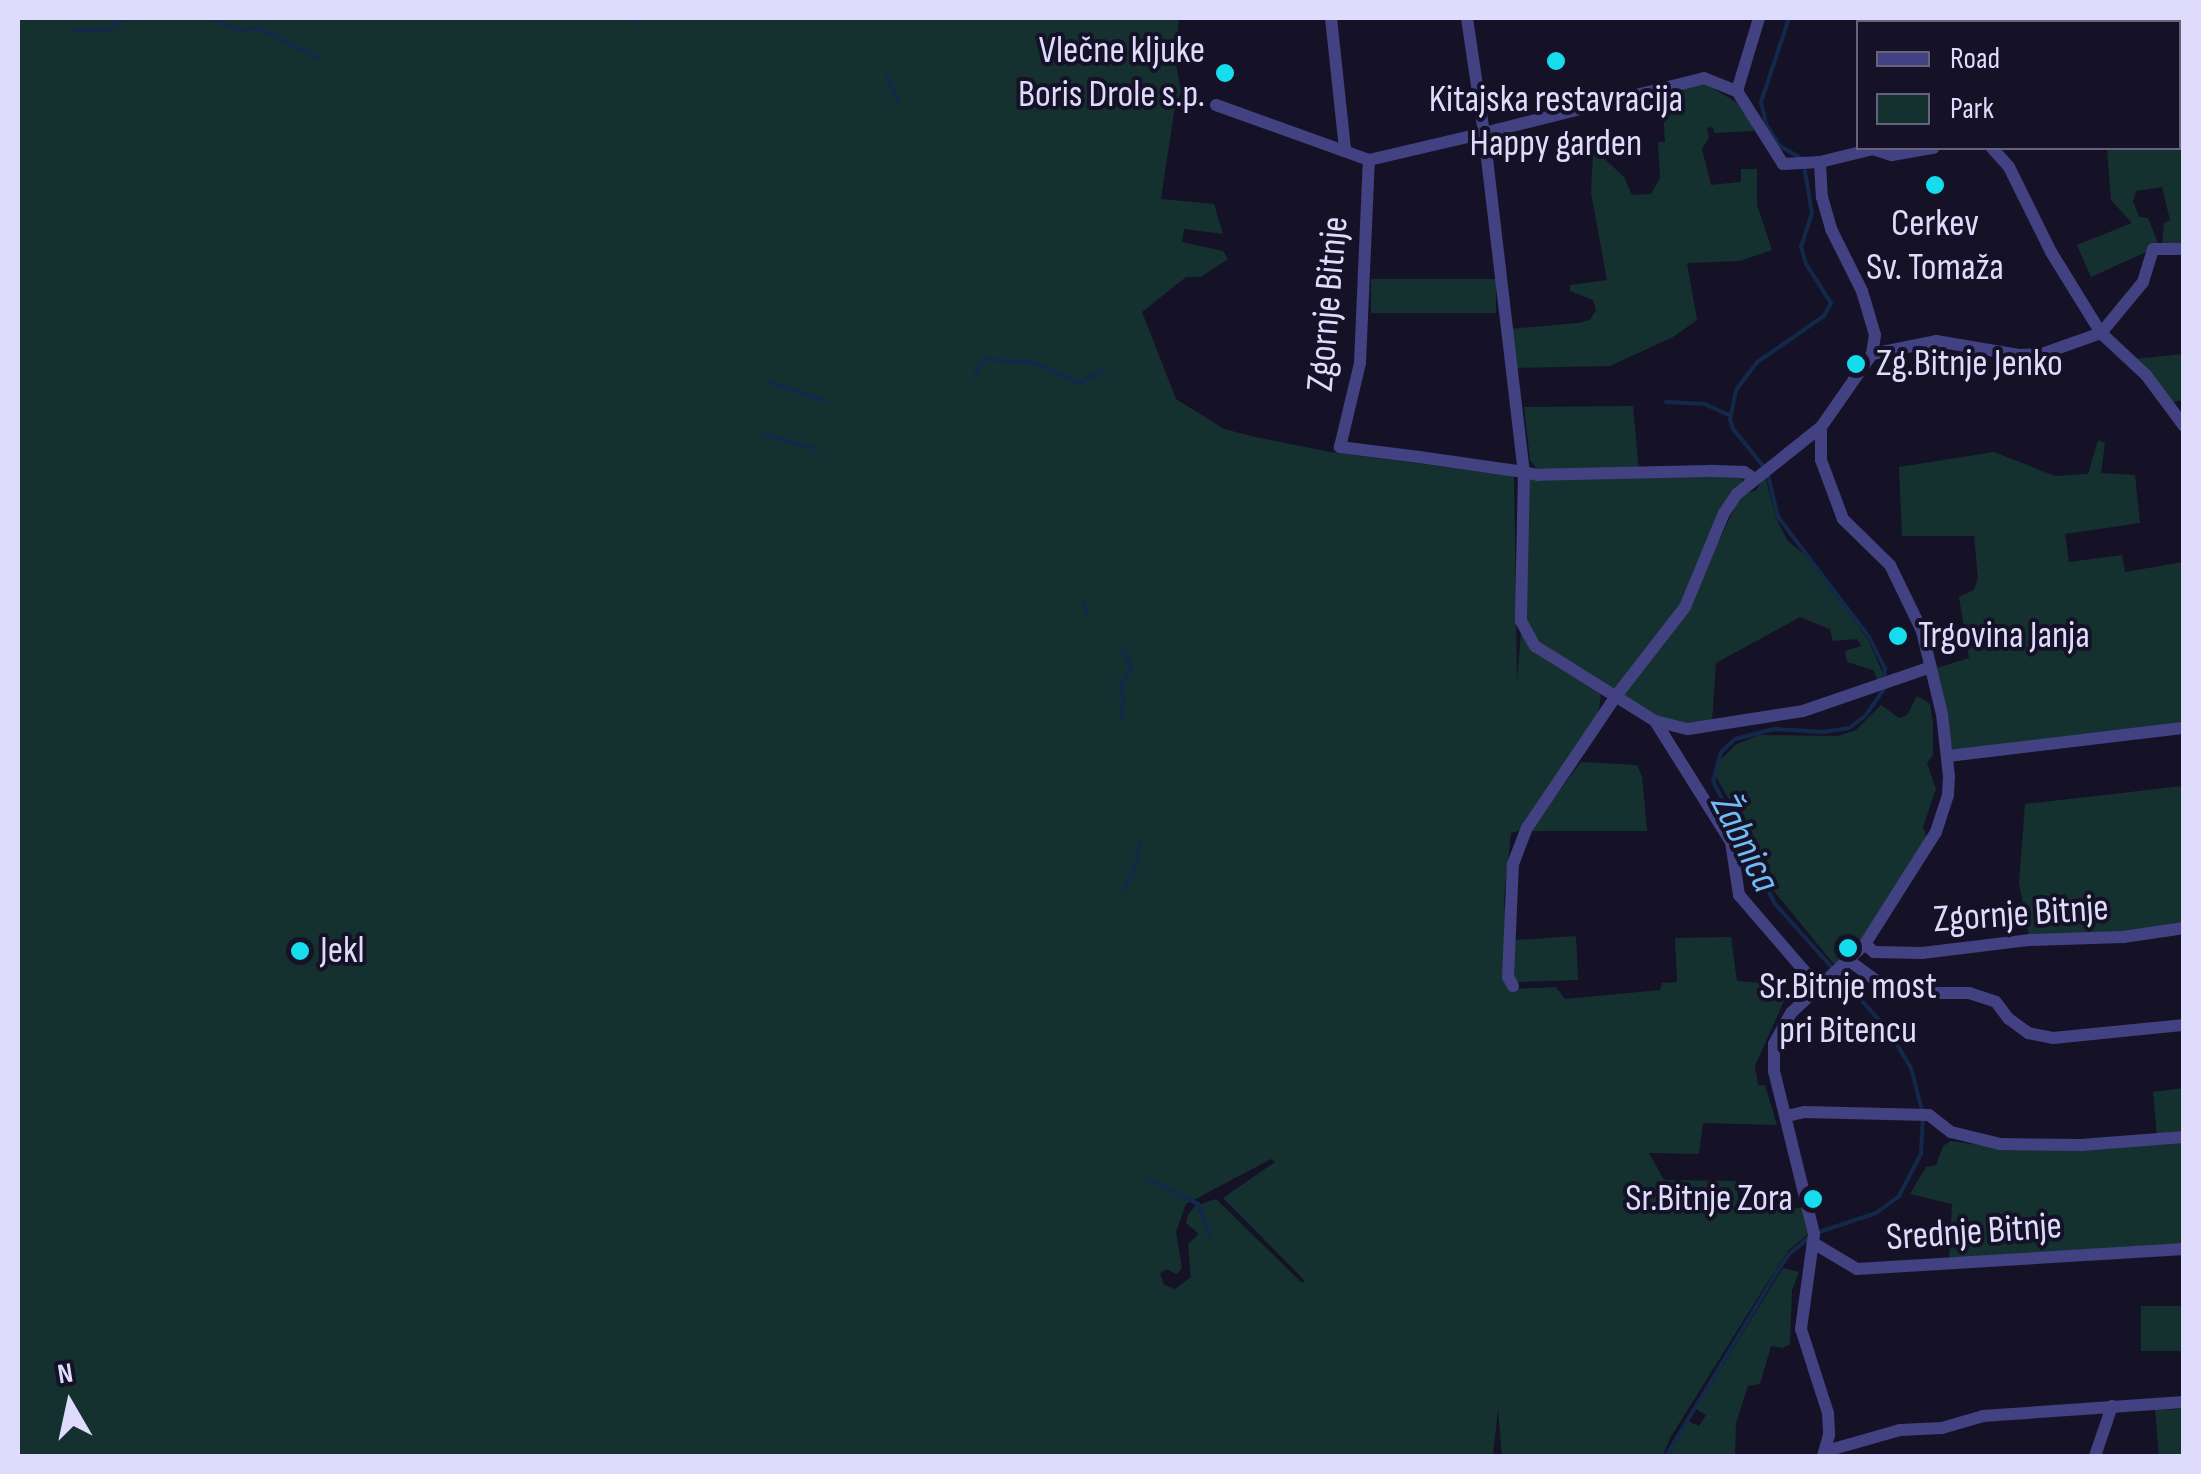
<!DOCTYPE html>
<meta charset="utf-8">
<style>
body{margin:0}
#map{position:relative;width:2201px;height:1474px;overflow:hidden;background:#151227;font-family:"Sofia Sans Condensed",sans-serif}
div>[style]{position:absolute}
.green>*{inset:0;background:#15312f;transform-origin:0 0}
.stream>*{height:4px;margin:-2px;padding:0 2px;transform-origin:2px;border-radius:2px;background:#13294a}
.street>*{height:12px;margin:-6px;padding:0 6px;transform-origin:6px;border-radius:6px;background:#424182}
.dots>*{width:28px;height:28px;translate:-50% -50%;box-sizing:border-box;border:5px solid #151227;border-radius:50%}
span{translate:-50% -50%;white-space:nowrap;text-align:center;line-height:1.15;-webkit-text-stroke:8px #151227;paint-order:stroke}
.poi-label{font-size:38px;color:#dedbfc}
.right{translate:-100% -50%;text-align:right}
.left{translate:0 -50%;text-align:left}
.street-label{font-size:38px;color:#dedbfc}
.water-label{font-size:40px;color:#71bbf4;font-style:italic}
.frame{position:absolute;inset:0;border:20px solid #dedbfc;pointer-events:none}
.legend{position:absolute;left:1856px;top:20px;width:325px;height:130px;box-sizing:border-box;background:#151227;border:2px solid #65627c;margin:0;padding:12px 18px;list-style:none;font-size:30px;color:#dedbfc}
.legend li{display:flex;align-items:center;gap:20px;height:50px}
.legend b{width:50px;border:2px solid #65627c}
.north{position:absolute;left:20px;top:1354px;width:100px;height:100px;-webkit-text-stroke:8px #151227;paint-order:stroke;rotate:351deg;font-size:28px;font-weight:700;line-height:40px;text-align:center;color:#dedbfc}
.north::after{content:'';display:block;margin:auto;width:35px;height:45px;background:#dedbfc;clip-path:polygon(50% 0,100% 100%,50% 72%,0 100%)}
</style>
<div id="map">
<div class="green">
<i style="clip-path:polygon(evenodd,18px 18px,1179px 18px,1175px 58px,1181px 92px,1174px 112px,1161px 199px,1214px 204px,1223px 234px,1184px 229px,1182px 242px,1223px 251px,1228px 259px,1201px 277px,1186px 277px,1142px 312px,1176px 399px,1224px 429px,1255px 437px,1330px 452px,1514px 476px,1517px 679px,1521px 633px,1601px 693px,1598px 717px,1521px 830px,1511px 833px,1504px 900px,1510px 989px,1556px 987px,1565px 999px,1660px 990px,1662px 983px,1677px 982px,1675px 938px,1731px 937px,1737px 981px,1774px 984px,1784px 1001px,1755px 1066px,1758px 1085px,1765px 1085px,1777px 1125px,1703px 1123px,1699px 1154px,1649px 1153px,1664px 1180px,1736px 1181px,1740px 1209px,1802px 1208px,1808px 1234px,1788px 1251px,1762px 1291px,1670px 1438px,1663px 1456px,1502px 1456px,1498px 1409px,1493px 1456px,18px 1456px,18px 18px,1271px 1159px,1275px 1162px,1223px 1198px,1305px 1281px,1302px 1283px,1216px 1199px,1195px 1206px,1188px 1215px,1186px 1223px,1199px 1234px,1188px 1244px,1191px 1277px,1175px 1289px,1164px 1285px,1160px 1274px,1166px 1269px,1177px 1274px,1182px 1268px,1176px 1232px,1186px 1204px,1271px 1159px)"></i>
<i style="clip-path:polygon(1706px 84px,1736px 102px,1750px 118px,1754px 131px,1714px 133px,1713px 127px,1707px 128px,1709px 138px,1702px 149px,1711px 185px,1741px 182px,1741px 169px,1757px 169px,1757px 205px,1772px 250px,1740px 261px,1687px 263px,1697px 320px,1673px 337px,1610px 366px,1514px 368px,1508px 329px,1578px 323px,1590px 320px,1596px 310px,1593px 300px,1570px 291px,1570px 285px,1607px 280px,1591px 192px,1593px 154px,1597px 152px,1624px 177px,1632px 195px,1651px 194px,1660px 178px,1658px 142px,1665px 142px,1662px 93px)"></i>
<i style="clip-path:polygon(2183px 91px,2183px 246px,2162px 244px,2164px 223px,2170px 220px,2162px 187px,2136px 191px,2133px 201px,2139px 217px,2148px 218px,2159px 246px,2091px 277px,2077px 245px,2132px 223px,2111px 200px,2107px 148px,2178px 148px,2179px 92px)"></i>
<i style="left:1371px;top:279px;width:125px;height:34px"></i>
<i style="clip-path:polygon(2183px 354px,2183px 400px,2171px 403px,2134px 359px)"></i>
<i style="clip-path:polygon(1633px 406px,1639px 472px,1539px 472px,1530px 460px,1524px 407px)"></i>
<i style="clip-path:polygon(2098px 440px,2105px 443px,2101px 473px,2135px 475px,2140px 523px,2065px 534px,2069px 562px,2122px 555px,2125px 572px,2183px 562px,2183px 723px,1953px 752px,1934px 669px,1969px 658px,1959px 597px,1974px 590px,1978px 578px,1974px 536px,1902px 536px,1899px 467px,1994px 452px,2055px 476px,2088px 474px)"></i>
<i style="clip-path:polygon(1636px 475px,1742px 477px,1743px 482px,1720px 511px,1678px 610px,1615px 692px,1537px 644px,1523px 619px,1525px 478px)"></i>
<i style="clip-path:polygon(1765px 476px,1776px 518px,1787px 540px,1815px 564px,1868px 640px,1886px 680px,1879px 682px,1873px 670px,1847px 662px,1845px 651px,1861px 646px,1857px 639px,1833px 641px,1830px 629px,1800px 617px,1716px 663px,1712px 722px,1674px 725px,1622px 695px,1687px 609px,1740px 496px,1756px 490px)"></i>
<i style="clip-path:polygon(1917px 696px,1930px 704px,1933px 723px,1933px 755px,1927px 763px,1936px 789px,1923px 827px,1927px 838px,1862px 939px,1837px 968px,1774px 891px,1755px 844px,1716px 777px,1718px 763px,1735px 745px,1759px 735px,1838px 736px,1856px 730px,1881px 705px,1899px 718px,1907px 715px)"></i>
<i style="clip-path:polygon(1581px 762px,1637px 765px,1642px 776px,1647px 831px,1530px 831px)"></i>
<i style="clip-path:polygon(2183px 786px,2183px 925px,2122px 934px,2029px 936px,2019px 883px,2025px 804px)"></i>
<i style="clip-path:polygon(1576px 936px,1578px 980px,1518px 982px,1512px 977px,1515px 940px)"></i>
<i style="clip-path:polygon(2183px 1088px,2183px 1134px,2157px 1136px,2153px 1092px)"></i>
<i style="clip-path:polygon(2183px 1140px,2183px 1246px,1949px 1261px,1952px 1204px,1910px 1194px,1926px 1167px,1936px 1165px,1943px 1146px,1951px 1141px,1998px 1148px)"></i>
<i style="clip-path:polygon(1783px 1268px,1799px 1272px,1792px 1290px,1790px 1344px,1783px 1348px,1771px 1346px,1760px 1384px,1748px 1386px,1736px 1423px,1735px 1456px,1669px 1456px,1688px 1421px,1699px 1426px,1706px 1415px,1696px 1409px)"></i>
<i style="left:2183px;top:1306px;width:45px;height:42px;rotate:90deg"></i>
<i style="clip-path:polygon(2183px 1409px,2183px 1456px,2159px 1456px,2155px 1410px)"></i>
</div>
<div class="stream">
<i style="left:210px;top:18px;width:30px;rotate:23deg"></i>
<i style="left:238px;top:30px;width:21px;rotate:-5deg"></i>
<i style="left:259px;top:28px;width:65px;rotate:26.6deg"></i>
<i style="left:634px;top:18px;width:5px;rotate:53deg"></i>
<i style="left:1789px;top:18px;width:89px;rotate:108.4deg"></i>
<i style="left:1761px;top:102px;width:23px;rotate:77deg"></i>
<i style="left:1766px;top:124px;width:26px;rotate:58deg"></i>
<i style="left:1780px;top:146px;width:22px;rotate:30deg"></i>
<i style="left:75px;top:30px;width:33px"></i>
<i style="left:108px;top:30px;width:18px;rotate:-38deg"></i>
<i style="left:122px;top:19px;width:41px;rotate:-1.4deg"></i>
<i style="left:887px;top:76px;width:30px;rotate:66deg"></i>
<i style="left:975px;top:375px;width:18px;rotate:-61deg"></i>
<i style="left:984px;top:359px;width:50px;rotate:4.6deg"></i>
<i style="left:1034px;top:363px;width:49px;rotate:24deg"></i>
<i style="left:1079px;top:383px;width:28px;rotate:-27deg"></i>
<i style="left:770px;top:383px;width:58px;rotate:18.1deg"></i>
<i style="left:1666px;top:402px;width:39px;rotate:3deg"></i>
<i style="left:1705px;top:404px;width:26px;rotate:25deg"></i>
<i style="left:765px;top:435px;width:54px;rotate:15.1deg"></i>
<i style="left:1764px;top:467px;width:49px;rotate:-129.2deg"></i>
<i style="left:1733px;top:429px;width:10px;rotate:-107deg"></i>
<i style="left:1730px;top:419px;width:30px;rotate:-78deg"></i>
<i style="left:1736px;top:390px;width:34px;rotate:-53deg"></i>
<i style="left:1756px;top:363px;width:83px;rotate:-34.7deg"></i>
<i style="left:1824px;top:316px;width:15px;rotate:-62deg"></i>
<i style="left:1831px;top:303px;width:46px;rotate:-122.7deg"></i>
<i style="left:1806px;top:264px;width:18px;rotate:-106deg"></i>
<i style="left:1801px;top:247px;width:35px;rotate:-72deg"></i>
<i style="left:1812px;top:214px;width:50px;rotate:-99.3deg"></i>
<i style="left:1768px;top:475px;width:43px;rotate:76.6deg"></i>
<i style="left:1778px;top:517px;width:151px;rotate:52.8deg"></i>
<i style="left:1869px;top:637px;width:36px;rotate:63deg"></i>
<i style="left:1885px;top:669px;width:11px;rotate:95deg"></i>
<i style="left:1084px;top:603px;width:10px;rotate:73deg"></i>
<i style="left:1884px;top:689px;width:33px;rotate:125deg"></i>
<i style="left:1865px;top:716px;width:20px;rotate:143deg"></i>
<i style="left:1849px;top:728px;width:26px;rotate:171deg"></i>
<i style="left:1823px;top:732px;width:49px;rotate:-176.5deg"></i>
<i style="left:1774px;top:729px;width:40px;rotate:165.6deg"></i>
<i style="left:1735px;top:739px;width:19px;rotate:137deg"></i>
<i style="left:1721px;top:752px;width:30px;rotate:105deg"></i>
<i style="left:1713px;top:781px;width:138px;rotate:63.2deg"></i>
<i style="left:1775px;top:904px;width:171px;rotate:48.1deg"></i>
<i style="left:1889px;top:1031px;width:43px;rotate:59.3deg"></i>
<i style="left:1911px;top:1068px;width:43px;rotate:75.3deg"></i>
<i style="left:1121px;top:719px;width:18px;rotate:-81deg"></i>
<i style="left:1124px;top:701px;width:15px;rotate:-106deg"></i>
<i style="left:1120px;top:687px;width:23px;rotate:-59deg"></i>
<i style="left:1132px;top:667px;width:20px;rotate:-120deg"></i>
<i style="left:1123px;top:891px;width:26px;rotate:-62deg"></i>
<i style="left:1135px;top:868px;width:24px;rotate:-78deg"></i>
<i style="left:1147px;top:1178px;width:57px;rotate:27deg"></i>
<i style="left:1198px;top:1204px;width:33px;rotate:69deg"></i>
<i style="left:1819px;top:1232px;width:60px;rotate:-18.4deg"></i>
<i style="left:1876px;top:1213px;width:29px;rotate:-36deg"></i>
<i style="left:1899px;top:1196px;width:47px;rotate:-62.4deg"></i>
<i style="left:1921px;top:1154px;width:34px;rotate:-87deg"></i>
<i style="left:1666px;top:1456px;width:211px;rotate:-58.9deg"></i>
<i style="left:1775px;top:1275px;width:25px;rotate:-56deg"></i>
<i style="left:1789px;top:1254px;width:28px;rotate:-39deg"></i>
</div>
<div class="street">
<i style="left:1331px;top:18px;width:131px;rotate:83.9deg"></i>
<i style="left:1467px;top:18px;width:116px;rotate:81.6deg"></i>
<i style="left:1484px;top:133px;width:227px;rotate:-14deg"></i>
<i style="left:1704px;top:78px;width:35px;rotate:22deg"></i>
<i style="left:1737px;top:91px;width:86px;rotate:57.8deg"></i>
<i style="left:1783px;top:164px;width:37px;rotate:-3deg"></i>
<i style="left:1820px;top:162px;width:55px;rotate:-13.8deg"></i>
<i style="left:1873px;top:149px;width:20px;rotate:18deg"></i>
<i style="left:1892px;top:155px;width:42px;rotate:-9.7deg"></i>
<i style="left:1966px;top:18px;width:4px;rotate:63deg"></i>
<i style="left:2017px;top:22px;width:26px;rotate:-9deg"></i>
<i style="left:1737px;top:91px;width:76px;rotate:-73.2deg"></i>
<i style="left:1216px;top:105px;width:163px;rotate:19.8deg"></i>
<i style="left:1992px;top:148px;width:25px;rotate:48deg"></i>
<i style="left:2009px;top:167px;width:95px;rotate:63.7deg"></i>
<i style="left:2051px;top:252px;width:95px;rotate:58.3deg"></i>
<i style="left:2101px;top:333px;width:62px;rotate:43deg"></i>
<i style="left:2146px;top:375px;width:64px;rotate:53.3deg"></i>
<i style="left:1820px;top:162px;width:35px;rotate:87deg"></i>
<i style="left:1822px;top:197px;width:33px;rotate:74deg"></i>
<i style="left:1831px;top:229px;width:69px;rotate:63.4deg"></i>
<i style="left:1862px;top:291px;width:46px;rotate:73.5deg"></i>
<i style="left:1875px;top:335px;width:19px;rotate:99deg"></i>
<i style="left:1872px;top:354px;width:89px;rotate:124.9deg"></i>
<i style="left:1821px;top:427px;width:33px;rotate:90deg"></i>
<i style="left:1821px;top:460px;width:63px;rotate:69.6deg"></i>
<i style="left:1843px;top:519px;width:66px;rotate:44.4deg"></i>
<i style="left:1890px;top:565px;width:73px;rotate:64.1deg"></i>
<i style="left:1922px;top:631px;width:85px;rotate:76.5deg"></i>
<i style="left:1942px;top:714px;width:62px;rotate:83.6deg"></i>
<i style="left:1949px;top:776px;width:19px;rotate:93deg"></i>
<i style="left:1948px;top:795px;width:39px;rotate:108deg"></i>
<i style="left:1936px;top:832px;width:133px;rotate:122.4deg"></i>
<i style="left:1865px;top:944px;width:101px;rotate:137deg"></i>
<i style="left:1791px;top:1013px;width:35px;rotate:119deg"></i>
<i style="left:1774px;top:1044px;width:27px;rotate:90deg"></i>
<i style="left:1774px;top:1071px;width:168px;rotate:76.2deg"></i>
<i style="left:1814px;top:1234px;width:96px;rotate:97.8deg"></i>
<i style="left:1801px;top:1329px;width:88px;rotate:72.2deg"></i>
<i style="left:1828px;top:1413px;width:22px;rotate:87deg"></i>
<i style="left:1829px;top:1435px;width:22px;rotate:106deg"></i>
<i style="left:1872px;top:354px;width:65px;rotate:-11.5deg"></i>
<i style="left:1936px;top:341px;width:84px;rotate:9.6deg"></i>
<i style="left:2019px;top:355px;width:23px;rotate:-2deg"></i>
<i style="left:2042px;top:354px;width:63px;rotate:-19.6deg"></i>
<i style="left:2101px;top:333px;width:66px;rotate:-50.5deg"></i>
<i style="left:2143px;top:282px;width:34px;rotate:-73deg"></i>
<i style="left:2153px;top:249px;width:31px"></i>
<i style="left:1753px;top:478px;width:11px;rotate:-146deg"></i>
<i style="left:1744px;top:472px;width:36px;rotate:-178deg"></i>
<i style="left:1708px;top:471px;width:170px;rotate:178.7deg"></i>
<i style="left:1538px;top:475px;width:14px;rotate:-168deg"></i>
<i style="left:1524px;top:472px;width:106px;rotate:-171.9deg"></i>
<i style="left:1419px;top:457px;width:80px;rotate:-172.8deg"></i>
<i style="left:1340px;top:447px;width:86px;rotate:-76.6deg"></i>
<i style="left:1360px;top:363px;width:203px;rotate:-87.5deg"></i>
<i style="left:1369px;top:160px;width:118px;rotate:-13.2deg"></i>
<i style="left:1484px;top:133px;width:341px;rotate:83.3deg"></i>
<i style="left:1524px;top:472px;width:149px;rotate:91.2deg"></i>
<i style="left:1521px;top:621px;width:29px;rotate:61deg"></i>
<i style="left:1535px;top:646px;width:142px;rotate:32deg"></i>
<i style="left:1655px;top:721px;width:143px;rotate:57.9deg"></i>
<i style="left:1731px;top:842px;width:54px;rotate:81.4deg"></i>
<i style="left:1739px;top:895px;width:123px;rotate:49.3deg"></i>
<i style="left:1655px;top:721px;width:34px;rotate:14deg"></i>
<i style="left:1688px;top:729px;width:116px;rotate:-8.9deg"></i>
<i style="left:1803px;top:711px;width:135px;rotate:-19deg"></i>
<i style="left:1948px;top:756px;width:238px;rotate:-6.8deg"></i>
<i style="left:1865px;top:944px;width:12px;rotate:42deg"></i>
<i style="left:1874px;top:952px;width:48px;rotate:1.2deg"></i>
<i style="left:1922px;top:953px;width:109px;rotate:-6.9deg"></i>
<i style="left:2030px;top:940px;width:93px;rotate:-1.8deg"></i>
<i style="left:2123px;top:937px;width:62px;rotate:-8.4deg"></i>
<i style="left:1851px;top:962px;width:52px;rotate:36.4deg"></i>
<i style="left:1893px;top:993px;width:76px"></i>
<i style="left:1969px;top:993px;width:28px;rotate:18deg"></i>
<i style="left:1996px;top:1002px;width:21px;rotate:53deg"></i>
<i style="left:2009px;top:1019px;width:24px;rotate:36deg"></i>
<i style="left:2028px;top:1033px;width:25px;rotate:11deg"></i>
<i style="left:2053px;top:1038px;width:132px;rotate:-5.7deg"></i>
<i style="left:1513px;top:986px;width:10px;rotate:-119deg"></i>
<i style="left:1508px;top:977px;width:113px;rotate:-87.5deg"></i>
<i style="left:1513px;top:864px;width:39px;rotate:-69deg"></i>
<i style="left:1527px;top:828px;width:159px;rotate:-56deg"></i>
<i style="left:1616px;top:696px;width:113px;rotate:-52.2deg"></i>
<i style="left:1685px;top:607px;width:102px;rotate:-67.5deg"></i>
<i style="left:1724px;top:513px;width:23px;rotate:-56deg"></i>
<i style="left:1737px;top:494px;width:107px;rotate:-38.6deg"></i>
<i style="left:1787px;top:1116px;width:17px;rotate:-13deg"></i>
<i style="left:1804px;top:1112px;width:125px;rotate:1.4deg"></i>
<i style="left:1929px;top:1115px;width:28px;rotate:38deg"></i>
<i style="left:1951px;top:1132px;width:50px;rotate:13.8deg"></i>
<i style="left:2000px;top:1144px;width:81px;rotate:0.7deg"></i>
<i style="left:2081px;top:1145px;width:103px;rotate:-4.4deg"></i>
<i style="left:1815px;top:1244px;width:49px;rotate:30.8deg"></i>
<i style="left:1857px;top:1269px;width:328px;rotate:-3.5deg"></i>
<i style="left:1826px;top:1451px;width:77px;rotate:-15.8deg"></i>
<i style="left:1900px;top:1430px;width:42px;rotate:-2.7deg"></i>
<i style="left:1942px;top:1428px;width:43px;rotate:-16.3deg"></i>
<i style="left:1983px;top:1416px;width:201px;rotate:-4deg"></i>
<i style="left:2095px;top:1456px;width:53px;rotate:-71.2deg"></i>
</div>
<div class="dots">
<i style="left:1556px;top:61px;background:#16dded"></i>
<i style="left:1225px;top:73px;background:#16dded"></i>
<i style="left:1935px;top:185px;background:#16dded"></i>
<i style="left:1856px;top:364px;background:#16dded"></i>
<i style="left:1898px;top:636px;background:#16dded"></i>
<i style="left:1848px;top:948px;background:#16dded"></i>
<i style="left:300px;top:951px;background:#16dded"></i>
<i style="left:1813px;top:1199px;background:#16dded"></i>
</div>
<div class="poi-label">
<span class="right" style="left:1205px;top:73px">Vlečne kljuke<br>Boris Drole s.p.</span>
<span style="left:1556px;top:122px">Kitajska restavracija<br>Happy garden</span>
<span style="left:1935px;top:246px">Cerkev<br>Sv. Tomaža</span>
<span class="left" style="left:1876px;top:364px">Zg.Bitnje Jenko</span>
<span class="left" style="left:1918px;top:636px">Trgovina Janja</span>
<span class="left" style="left:320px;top:951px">Jekl</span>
<span style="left:1848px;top:1009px">Sr.Bitnje most<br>pri Bitencu</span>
<span class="right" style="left:1793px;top:1199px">Sr.Bitnje Zora</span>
</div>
<div class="street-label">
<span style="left:1328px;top:304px;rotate:-85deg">Zgornje Bitnje</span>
<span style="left:2021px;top:914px;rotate:-4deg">Zgornje Bitnje</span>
<span style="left:1974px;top:1232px;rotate:-4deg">Srednje Bitnje</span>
</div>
<div class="water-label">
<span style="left:1745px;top:843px;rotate:63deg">Žabnica</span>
</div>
<div class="frame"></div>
<ul class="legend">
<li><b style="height:12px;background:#424182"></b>Road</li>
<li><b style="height:28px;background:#15312f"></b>Park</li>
</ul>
<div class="north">N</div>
</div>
